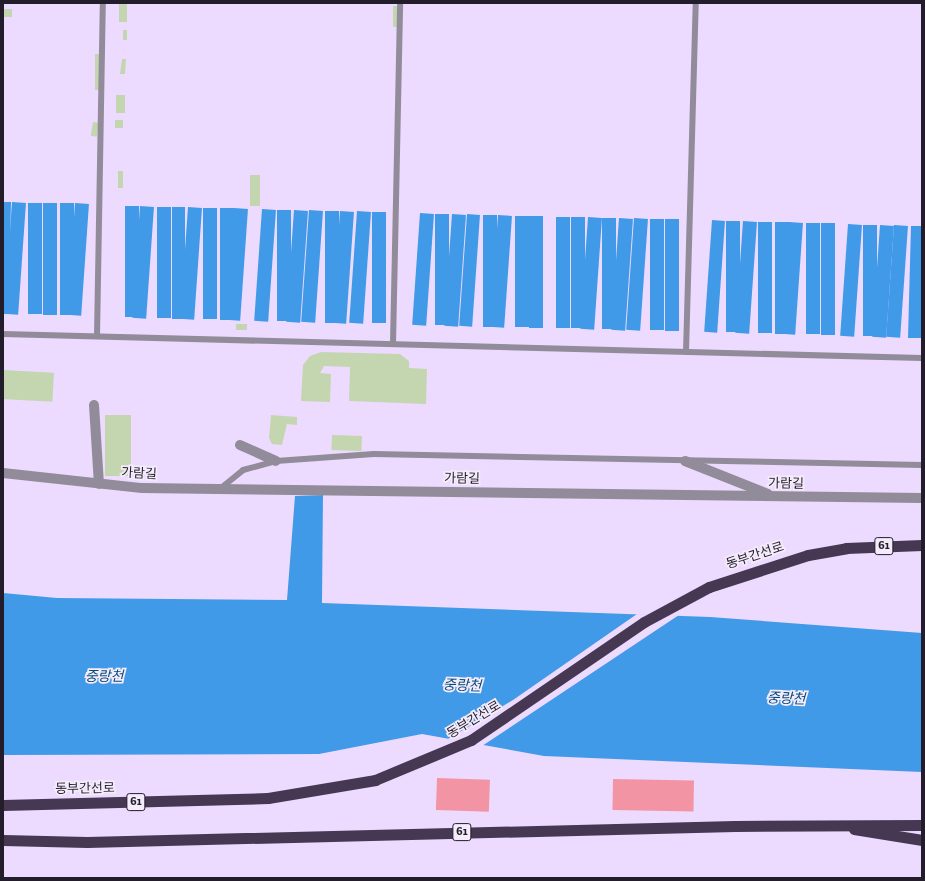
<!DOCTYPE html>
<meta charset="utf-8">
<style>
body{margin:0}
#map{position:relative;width:925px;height:881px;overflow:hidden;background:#eddaff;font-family:"Zilla Slab","Noto Sans KR",serif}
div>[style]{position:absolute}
.green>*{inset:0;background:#f394a5;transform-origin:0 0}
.water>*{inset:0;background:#419ae8;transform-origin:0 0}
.pier>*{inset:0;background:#eddaff}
.building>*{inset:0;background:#c4d6b0;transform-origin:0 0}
.service>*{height:6px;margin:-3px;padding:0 3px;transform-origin:3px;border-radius:3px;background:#928b9a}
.minor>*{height:10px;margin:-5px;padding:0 5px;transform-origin:5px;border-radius:5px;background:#928b9a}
.tertiary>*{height:10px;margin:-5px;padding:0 5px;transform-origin:5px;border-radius:5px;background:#928b9a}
.trunk>*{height:11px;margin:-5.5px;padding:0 5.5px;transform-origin:5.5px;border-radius:5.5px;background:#463853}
span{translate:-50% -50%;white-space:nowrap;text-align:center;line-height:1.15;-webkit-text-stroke:3.5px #f4ecfb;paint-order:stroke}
.shield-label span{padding:1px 3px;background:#f4ecfb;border:1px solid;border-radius:3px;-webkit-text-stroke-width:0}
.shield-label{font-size:12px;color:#231c2a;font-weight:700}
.street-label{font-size:13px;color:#231c2a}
.water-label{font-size:14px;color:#064a7c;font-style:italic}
.frame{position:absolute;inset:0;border:4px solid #231c2a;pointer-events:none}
</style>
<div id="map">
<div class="green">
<i style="left:437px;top:778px;width:53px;height:32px;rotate:2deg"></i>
<i style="left:613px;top:779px;width:81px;height:31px;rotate:1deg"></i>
</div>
<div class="water">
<i style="clip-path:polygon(3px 202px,11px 202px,8px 314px,3px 314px)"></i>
<i style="left:12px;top:202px;width:14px;height:112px;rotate:4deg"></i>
<i style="left:28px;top:203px;width:14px;height:111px"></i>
<i style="left:43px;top:203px;width:14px;height:112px"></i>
<i style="left:60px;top:203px;width:14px;height:112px"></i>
<i style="left:75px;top:203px;width:14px;height:112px;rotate:4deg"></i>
<i style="left:125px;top:206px;width:14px;height:111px"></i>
<i style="left:140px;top:206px;width:14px;height:112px;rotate:4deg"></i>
<i style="left:157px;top:207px;width:14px;height:111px"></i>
<i style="left:172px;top:207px;width:13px;height:112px"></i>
<i style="left:188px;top:207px;width:14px;height:112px;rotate:4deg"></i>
<i style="left:203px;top:208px;width:14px;height:111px"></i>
<i style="left:220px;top:208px;width:14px;height:112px"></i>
<i style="left:234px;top:208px;width:14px;height:112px;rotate:4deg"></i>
<i style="left:262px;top:209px;width:14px;height:112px;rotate:4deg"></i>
<i style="left:277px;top:210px;width:14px;height:111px"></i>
<i style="left:294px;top:210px;width:14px;height:112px;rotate:4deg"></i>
<i style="left:309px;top:210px;width:14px;height:112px;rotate:4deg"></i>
<i style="left:325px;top:211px;width:14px;height:112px"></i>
<i style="left:340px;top:211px;width:14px;height:112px;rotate:4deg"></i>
<i style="left:357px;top:211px;width:14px;height:112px;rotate:4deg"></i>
<i style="left:372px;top:212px;width:14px;height:111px"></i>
<i style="left:420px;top:213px;width:14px;height:112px;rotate:4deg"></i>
<i style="left:435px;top:214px;width:14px;height:111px"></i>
<i style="left:452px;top:214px;width:14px;height:112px;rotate:4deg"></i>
<i style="left:467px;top:214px;width:13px;height:112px;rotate:4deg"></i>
<i style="left:483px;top:215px;width:14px;height:112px"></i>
<i style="left:498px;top:215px;width:14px;height:112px;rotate:4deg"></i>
<i style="left:515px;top:216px;width:14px;height:111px"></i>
<i style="left:529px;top:216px;width:14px;height:112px"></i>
<i style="left:556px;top:217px;width:14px;height:111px"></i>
<i style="left:571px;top:217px;width:14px;height:111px"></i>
<i style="left:588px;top:217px;width:14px;height:112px;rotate:4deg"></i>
<i style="left:602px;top:218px;width:14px;height:111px"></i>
<i style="left:619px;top:218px;width:14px;height:112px;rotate:4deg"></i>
<i style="left:634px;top:218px;width:14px;height:112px;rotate:4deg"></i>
<i style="left:650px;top:219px;width:14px;height:111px"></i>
<i style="left:665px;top:219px;width:14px;height:112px"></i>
<i style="left:712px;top:220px;width:13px;height:112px;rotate:4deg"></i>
<i style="left:726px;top:221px;width:14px;height:111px"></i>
<i style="left:743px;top:221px;width:14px;height:112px;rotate:4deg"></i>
<i style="left:758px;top:222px;width:14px;height:111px"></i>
<i style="left:775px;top:222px;width:14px;height:112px"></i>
<i style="left:789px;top:222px;width:14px;height:112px;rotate:4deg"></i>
<i style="left:806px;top:223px;width:14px;height:111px"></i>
<i style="left:821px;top:223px;width:14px;height:112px"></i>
<i style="left:848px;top:224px;width:14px;height:112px;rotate:4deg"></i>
<i style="left:863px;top:225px;width:14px;height:111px"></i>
<i style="left:880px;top:225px;width:14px;height:112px;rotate:4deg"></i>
<i style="left:894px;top:225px;width:14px;height:112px;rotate:4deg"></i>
<i style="clip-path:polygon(911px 226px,922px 226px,922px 338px,908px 338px)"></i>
<i style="clip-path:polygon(323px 495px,322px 603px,710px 617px,922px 633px,922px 772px,544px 756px,422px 734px,319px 754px,3px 755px,3px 593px,57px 598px,287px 600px,295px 496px)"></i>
</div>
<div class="pier">
<i style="clip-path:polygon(637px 614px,679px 615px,479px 748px,448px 739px,513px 700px)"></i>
</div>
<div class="building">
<i style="left:119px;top:3px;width:8px;height:19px"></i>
<i style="left:393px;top:6px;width:6px;height:21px"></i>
<i style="left:4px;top:9px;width:8px;height:8px"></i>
<i style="left:123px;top:30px;width:4px;height:10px"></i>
<i style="left:95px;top:54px;width:6px;height:36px"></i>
<i style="clip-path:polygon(122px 59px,126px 59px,125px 74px,120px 74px)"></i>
<i style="left:116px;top:95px;width:9px;height:18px"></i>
<i style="left:115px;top:120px;width:8px;height:8px"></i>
<i style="left:93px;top:122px;width:6px;height:14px;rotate:9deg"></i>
<i style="left:118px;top:171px;width:5px;height:17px"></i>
<i style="left:250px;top:175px;width:10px;height:31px"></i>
<i style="left:236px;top:324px;width:11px;height:6px"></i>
<i style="clip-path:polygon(321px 352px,400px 354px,409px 361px,409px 368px,427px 369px,426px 404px,349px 401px,350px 367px,324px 366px,320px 373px,331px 374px,330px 402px,301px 401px,303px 365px,310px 356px)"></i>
<i style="left:3px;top:370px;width:51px;height:29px;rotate:3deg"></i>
<i style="left:105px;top:415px;width:26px;height:61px"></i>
<i style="clip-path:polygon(271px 415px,297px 417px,297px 425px,287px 424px,282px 445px,272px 444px,269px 438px)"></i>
<i style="left:332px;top:435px;width:30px;height:15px;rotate:2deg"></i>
</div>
<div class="service">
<i style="left:3px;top:334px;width:919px;rotate:1.5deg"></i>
<i style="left:97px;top:336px;width:333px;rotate:-89deg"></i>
<i style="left:393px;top:344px;width:341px;rotate:-88.8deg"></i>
<i style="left:686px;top:352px;width:349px;rotate:-88.4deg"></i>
<i style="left:221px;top:488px;width:28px;rotate:-39deg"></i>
<i style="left:243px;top:470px;width:34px;rotate:-15deg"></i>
<i style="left:276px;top:461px;width:98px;rotate:-4.1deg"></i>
<i style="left:374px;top:454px;width:548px;rotate:1.15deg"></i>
</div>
<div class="minor">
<i style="left:94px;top:405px;width:79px;rotate:86.4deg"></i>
<i style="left:240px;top:445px;width:39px;rotate:24deg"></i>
</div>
<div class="tertiary">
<i style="left:685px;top:461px;width:89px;rotate:21.7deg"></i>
<i style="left:3px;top:473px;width:140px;rotate:6.2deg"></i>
<i style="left:142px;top:488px;width:780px;rotate:0.73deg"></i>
</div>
<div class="trunk">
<i style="left:3px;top:805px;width:265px;rotate:-1.5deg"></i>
<i style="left:268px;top:798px;width:109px;rotate:-9.5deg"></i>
<i style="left:375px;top:780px;width:104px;rotate:-22.6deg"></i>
<i style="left:471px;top:740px;width:209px;rotate:-34.3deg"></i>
<i style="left:644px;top:622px;width:74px;rotate:-28.3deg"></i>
<i style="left:709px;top:587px;width:104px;rotate:-17.9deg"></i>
<i style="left:808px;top:555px;width:39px;rotate:-10deg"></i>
<i style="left:846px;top:548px;width:76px;rotate:-2.3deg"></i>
<i style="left:854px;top:829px;width:69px;rotate:9.2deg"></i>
<i style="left:3px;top:840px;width:84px;rotate:1.4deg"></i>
<i style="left:87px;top:842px;width:648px;rotate:-1.41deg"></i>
<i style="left:735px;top:826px;width:187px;rotate:-0.3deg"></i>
</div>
<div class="shield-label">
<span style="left:884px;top:546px">61</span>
<span style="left:136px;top:802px">61</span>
<span style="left:462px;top:832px">61</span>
</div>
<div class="street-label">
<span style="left:139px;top:474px;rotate:3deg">가람길</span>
<span style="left:462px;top:479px;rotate:1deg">가람길</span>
<span style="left:786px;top:484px;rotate:1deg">가람길</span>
<span style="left:755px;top:556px;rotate:-18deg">동부간선로</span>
<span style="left:474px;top:720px;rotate:-31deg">동부간선로</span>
<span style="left:85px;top:789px;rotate:-1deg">동부간선로</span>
</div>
<div class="water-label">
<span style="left:104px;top:677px">중랑천</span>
<span style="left:462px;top:686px;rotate:2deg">중랑천</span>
<span style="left:786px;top:699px;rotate:2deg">중랑천</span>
</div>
<div class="frame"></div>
</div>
